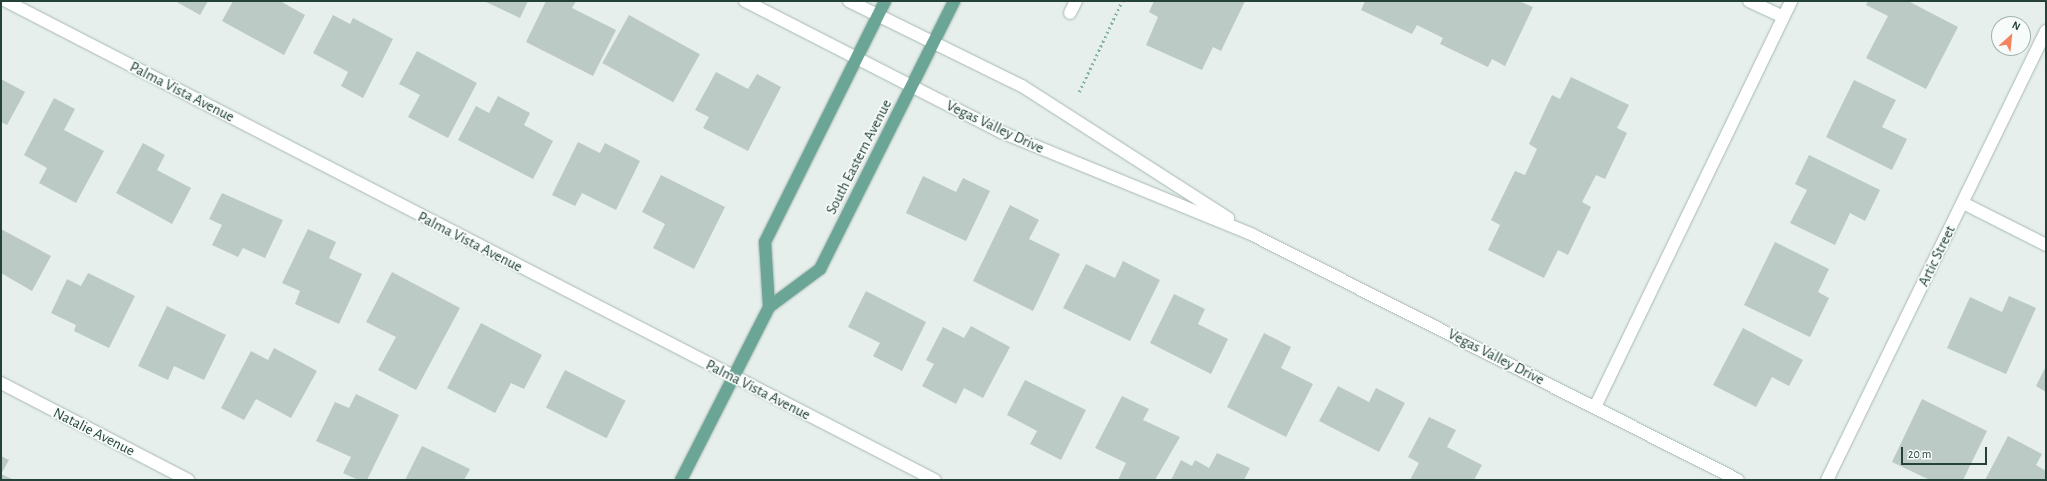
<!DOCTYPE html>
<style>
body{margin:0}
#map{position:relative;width:2047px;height:481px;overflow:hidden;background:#e6efeb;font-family:"Alegreya Sans",sans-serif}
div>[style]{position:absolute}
.building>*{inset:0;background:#bbcac4;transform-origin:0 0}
.path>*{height:2.5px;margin-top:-1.25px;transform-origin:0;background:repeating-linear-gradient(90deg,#86b3a5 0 2px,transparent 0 5px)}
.roads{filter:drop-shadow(0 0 1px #a8b8b2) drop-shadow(0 0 1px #a8b8b2)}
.lane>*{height:12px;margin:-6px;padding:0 6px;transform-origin:6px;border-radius:6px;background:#fff}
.street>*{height:12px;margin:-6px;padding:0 6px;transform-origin:6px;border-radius:6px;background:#fff}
.secondary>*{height:12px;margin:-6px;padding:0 6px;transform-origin:6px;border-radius:6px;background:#fff}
.primary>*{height:12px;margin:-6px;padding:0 6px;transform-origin:6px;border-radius:6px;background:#6aa596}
span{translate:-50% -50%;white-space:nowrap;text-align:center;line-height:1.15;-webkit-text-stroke:3.5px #f7fbf9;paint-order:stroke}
.street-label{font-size:15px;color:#24423a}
.frame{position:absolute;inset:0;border:2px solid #24423a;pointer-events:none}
.north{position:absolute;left:1991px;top:16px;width:40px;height:40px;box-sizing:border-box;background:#f7fbf9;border:1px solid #a3b1ad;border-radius:50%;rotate:27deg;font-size:11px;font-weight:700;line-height:16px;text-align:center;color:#24423a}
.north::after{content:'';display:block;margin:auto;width:14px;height:18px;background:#f4845f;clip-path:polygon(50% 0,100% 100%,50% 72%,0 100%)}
.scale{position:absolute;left:1901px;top:447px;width:86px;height:18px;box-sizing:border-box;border:2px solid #24423a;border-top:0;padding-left:5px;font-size:12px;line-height:14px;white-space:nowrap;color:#24423a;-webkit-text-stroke:3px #f7fbf9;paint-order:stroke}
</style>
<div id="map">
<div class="building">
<i style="clip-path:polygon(175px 1px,208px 1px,200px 15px)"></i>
<i style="clip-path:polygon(233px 1px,280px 1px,305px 15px,284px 55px,222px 21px)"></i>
<i style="clip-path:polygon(484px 1px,528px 1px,520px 18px)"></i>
<i style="clip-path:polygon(546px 1px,576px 1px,572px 8px,616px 30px,593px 76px,526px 42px)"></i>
<i style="clip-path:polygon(1154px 1px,1245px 1px,1221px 51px,1213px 47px,1202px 70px,1146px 45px,1158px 17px,1149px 12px)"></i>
<i style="clip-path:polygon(1365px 1px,1519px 1px,1533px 7px,1505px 66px,1492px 59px,1488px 67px,1440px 44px,1443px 38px,1417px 25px,1412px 34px,1361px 10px)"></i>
<i style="clip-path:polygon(1868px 1px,1908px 1px,1958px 27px,1926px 89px,1866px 58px,1888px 16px,1866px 5px)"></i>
<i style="clip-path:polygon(333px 15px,350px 24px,353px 18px,393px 39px,363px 98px,341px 86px,348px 72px,313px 53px)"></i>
<i style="left:629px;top:15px;width:81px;height:55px;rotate:29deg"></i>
<i style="clip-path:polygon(417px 51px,477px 83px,448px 138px,408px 117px,420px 95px,399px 84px)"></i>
<i style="clip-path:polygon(716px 72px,748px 89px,757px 74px,781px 87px,748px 151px,703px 128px,709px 117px,695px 110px)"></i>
<i style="clip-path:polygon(1571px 77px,1629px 105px,1617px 128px,1627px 133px,1605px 179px,1596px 175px,1582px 202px,1591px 207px,1568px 255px,1558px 250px,1544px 278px,1488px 250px,1500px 225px,1491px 220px,1515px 171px,1525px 175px,1537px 149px,1529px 144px,1552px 95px,1560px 99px)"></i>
<i style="clip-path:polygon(1px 79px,25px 92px,7px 125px,1px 122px)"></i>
<i style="clip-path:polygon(1854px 80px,1896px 100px,1882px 127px,1907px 139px,1892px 170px,1826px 137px)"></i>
<i style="clip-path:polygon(498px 96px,530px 113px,524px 125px,553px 141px,533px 179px,458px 140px,476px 106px,489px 113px)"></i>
<i style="clip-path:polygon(54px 98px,75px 109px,64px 130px,104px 151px,76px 203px,39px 183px,47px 168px,24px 155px)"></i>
<i style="clip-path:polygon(578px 142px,600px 153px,605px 143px,640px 161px,616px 210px,582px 193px,575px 206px,552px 195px)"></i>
<i style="clip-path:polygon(143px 143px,165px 155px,157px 170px,191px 188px,172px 224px,116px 193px)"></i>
<i style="clip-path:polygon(1809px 155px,1880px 190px,1865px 221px,1850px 213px,1835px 245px,1790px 223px,1807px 190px,1795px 184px)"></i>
<i style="clip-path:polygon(661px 175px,725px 207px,694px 269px,653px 248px,665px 224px,642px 212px)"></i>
<i style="clip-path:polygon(923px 176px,956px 192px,963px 178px,990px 191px,966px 241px,906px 213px)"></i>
<i style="clip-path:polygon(222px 193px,283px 220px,265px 258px,243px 248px,238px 257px,212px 245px,222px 225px,209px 219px)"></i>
<i style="clip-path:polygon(1010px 205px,1039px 220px,1029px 239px,1060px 254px,1033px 311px,973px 281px)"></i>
<i style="clip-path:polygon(1px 229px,51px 256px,32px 291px,1px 273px)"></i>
<i style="clip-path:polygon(308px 229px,336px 242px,329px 258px,362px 274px,339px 324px,295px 304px,300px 291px,282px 283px)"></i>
<i style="clip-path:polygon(1775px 242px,1829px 269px,1818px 292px,1829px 298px,1810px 337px,1744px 305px)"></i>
<i style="clip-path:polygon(1123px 261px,1160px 280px,1130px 341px,1063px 308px,1086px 264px,1115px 278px)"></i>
<i style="clip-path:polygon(392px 272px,460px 308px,416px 390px,378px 370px,396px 337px,366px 322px)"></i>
<i style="clip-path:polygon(88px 273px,135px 296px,109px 348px,74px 331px,76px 325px,51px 313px,67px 279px,81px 286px)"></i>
<i style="clip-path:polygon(866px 291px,926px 322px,902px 371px,873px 356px,880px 343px,848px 327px)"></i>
<i style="clip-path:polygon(1174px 294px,1205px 309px,1198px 324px,1228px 339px,1211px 374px,1150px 343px)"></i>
<i style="clip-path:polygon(2009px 296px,2036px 308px,2006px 374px,1947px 348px,1970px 297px,2002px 312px)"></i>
<i style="clip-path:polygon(167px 306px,226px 335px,204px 380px,174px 366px,168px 380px,138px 366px)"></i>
<i style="clip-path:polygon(481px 323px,542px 355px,524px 389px,511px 383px,495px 413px,447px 388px)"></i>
<i style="clip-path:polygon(971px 326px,1010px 347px,983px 398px,964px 388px,956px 404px,922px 386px,934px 364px,926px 360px,943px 327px,964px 338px)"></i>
<i style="clip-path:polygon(1743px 328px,1803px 360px,1789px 386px,1772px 377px,1756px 407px,1713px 385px)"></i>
<i style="clip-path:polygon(1264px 333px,1291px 347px,1281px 368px,1313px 384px,1286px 437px,1227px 407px)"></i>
<i style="clip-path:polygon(274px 348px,317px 371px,291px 418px,256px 399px,244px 420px,221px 408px,251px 351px,268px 360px)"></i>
<i style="clip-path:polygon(2046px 366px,2046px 392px,2036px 386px)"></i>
<i style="left:565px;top:370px;width:68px;height:42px;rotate:27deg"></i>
<i style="clip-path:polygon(1025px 380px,1086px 410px,1061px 460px,1030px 444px,1037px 431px,1007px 415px)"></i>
<i style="clip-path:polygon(1338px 386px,1369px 402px,1376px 388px,1405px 403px,1379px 452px,1319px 421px)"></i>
<i style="clip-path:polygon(356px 394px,399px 415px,367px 480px,358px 480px,343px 473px,351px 457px,316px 441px,335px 402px,349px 408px)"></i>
<i style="clip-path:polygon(1122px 396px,1149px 409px,1143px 420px,1180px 437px,1155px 480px,1118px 480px,1126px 463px,1095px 448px)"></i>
<i style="clip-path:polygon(1922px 399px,1987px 431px,1963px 480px,1930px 480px,1892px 462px)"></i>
<i style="clip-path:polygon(1429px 417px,1456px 430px,1447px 447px,1482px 465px,1474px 480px,1410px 480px,1419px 463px,1408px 457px)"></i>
<i style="clip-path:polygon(2008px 436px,2042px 454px,2036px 465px,2046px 471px,2046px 480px,1985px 480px)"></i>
<i style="clip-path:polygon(422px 446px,470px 469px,464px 480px,405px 480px)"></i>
<i style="clip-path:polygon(1217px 453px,1250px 468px,1244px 480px,1171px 480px,1181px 460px,1192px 466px,1195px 460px,1209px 468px)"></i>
<i style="clip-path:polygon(1px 456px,9px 460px,1px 474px,14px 480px,1px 480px)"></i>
</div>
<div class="path">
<i style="left:1079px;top:92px;width:101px;rotate:-64.7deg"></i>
</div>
<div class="roads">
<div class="lane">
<i style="left:1749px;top:1px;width:38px;rotate:25deg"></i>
<i style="left:1070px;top:13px;width:13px;rotate:-63deg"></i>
<i style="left:1595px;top:407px;width:451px;rotate:-64.2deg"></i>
</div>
<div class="street">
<i style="left:6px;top:1px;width:1045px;rotate:27.28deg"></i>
<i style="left:1963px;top:203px;width:93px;rotate:26.8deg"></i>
<i style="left:1px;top:383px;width:211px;rotate:27.4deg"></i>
<i style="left:1827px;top:480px;width:500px;rotate:-64deg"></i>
</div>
<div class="secondary">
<i style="left:745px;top:1px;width:288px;rotate:27.1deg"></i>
<i style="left:1001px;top:132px;width:272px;rotate:22.2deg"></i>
<i style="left:1253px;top:235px;width:543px;rotate:26.8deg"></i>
<i style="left:849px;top:1px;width:193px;rotate:26.2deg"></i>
<i style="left:1022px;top:86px;width:245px;rotate:32.7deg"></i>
</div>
<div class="primary">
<i style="left:769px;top:307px;width:65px;rotate:-93.5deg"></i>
<i style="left:765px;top:242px;width:269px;rotate:-63.5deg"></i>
<i style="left:681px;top:480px;width:194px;rotate:-63deg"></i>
<i style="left:769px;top:307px;width:64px;rotate:-36.7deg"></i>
<i style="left:820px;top:269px;width:300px;rotate:-63.4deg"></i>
</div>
</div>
<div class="street-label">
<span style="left:182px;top:92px;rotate:27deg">Palma Vista Avenue</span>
<span style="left:995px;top:127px;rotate:25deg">Vegas Valley Drive</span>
<span style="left:859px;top:157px;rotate:-63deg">South Eastern Avenue</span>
<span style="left:470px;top:242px;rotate:27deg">Palma Vista Avenue</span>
<span style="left:1937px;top:256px;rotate:-64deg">Artic Street</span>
<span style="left:1496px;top:357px;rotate:27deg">Vegas Valley Drive</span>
<span style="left:758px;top:390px;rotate:27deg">Palma Vista Avenue</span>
<span style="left:94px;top:432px;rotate:27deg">Natalie Avenue</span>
</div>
<div class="frame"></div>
<div class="north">N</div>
<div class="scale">20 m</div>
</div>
